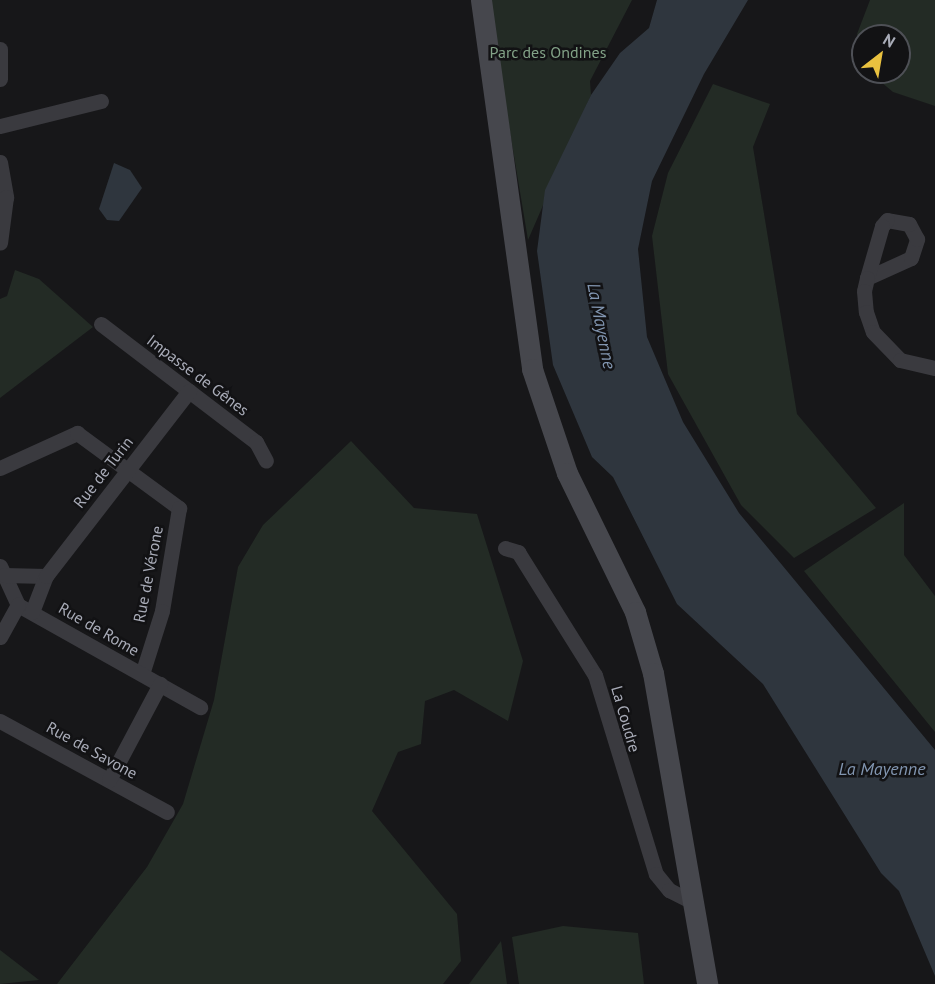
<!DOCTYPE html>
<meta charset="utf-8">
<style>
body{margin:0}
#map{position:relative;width:935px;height:984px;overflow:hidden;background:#171719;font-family:"PT Sans",sans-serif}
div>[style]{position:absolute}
.green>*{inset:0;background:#232b25}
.water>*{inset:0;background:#2f363e}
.street>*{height:15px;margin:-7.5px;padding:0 7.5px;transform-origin:7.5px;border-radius:7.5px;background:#3a3a3f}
.secondary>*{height:21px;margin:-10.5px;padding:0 10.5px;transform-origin:10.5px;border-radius:10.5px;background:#46474d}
span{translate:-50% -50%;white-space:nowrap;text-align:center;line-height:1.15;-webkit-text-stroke:5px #121214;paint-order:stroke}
.park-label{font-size:16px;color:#82a287}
.street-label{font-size:16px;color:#a9acb8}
.water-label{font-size:18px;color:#8296b1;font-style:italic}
.north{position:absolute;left:851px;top:24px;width:60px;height:60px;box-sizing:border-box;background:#121214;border:2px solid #4e5056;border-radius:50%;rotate:31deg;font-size:16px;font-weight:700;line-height:24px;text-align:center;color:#a9acb8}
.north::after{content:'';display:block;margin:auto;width:21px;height:27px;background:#e9c13f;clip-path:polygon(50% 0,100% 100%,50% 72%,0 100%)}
</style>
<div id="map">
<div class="green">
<i style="clip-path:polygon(488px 0,632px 0,590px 81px,591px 95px,528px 240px)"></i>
<i style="clip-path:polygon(870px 0,935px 0,935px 106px,893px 92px,869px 72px,899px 72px,899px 36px,863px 36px,863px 63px,860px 60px,857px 34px)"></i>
<i style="clip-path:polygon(713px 84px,770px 104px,753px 147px,797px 414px,876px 508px,794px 558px,741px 505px,668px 374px,652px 236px,668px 173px)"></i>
<i style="clip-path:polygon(15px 270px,39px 279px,93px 327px,0 398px,0 299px,7px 296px)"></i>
<i style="clip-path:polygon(351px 441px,414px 508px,477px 514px,523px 661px,508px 721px,454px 690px,425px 701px,421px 744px,398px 752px,372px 811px,457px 914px,461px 961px,443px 984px,57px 984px,147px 867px,183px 804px,214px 700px,238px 567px,263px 525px)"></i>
<i style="clip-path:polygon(904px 503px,904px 555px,935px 596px,935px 732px,804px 571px)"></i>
<i style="clip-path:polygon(563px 926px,638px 933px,644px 984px,519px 984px,512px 937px)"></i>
<i style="clip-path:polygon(501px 941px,507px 984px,469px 984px)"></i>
<i style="clip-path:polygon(0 950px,39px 980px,0 984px)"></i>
</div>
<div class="water">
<i style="clip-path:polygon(657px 0,748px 0,704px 74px,652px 181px,638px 249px,647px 337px,683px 422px,739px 513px,935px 750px,935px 976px,899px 891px,881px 873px,763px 684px,677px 604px,613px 477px,592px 457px,553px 365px,537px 251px,545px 190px,591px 95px,620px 53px,649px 28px)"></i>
<i style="clip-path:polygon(114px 163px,130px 170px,142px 188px,119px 221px,107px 220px,99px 209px)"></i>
</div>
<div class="street">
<i style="left:0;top:49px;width:30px;rotate:90deg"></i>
<i style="left:0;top:126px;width:104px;rotate:-13.9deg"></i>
<i style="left:0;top:162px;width:36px;rotate:80deg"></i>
<i style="left:6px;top:197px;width:46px;rotate:97.4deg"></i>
<i style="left:867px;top:278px;width:48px;rotate:-24.4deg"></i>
<i style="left:911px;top:258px;width:20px;rotate:-72deg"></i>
<i style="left:917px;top:239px;width:17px;rotate:-118deg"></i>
<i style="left:909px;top:224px;width:22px;rotate:-170deg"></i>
<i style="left:887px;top:220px;width:8px;rotate:130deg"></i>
<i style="left:882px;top:226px;width:54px;rotate:106.1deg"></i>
<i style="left:867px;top:278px;width:13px;rotate:103deg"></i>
<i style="left:864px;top:291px;width:21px;rotate:85deg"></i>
<i style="left:866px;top:312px;width:21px;rotate:71deg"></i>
<i style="left:873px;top:332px;width:39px;rotate:46deg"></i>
<i style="left:900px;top:360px;width:36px;rotate:13deg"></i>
<i style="left:101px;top:324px;width:195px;rotate:37.3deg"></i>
<i style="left:256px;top:442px;width:21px;rotate:62deg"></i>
<i style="left:0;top:468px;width:85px;rotate:-24.4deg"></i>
<i style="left:77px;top:433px;width:127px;rotate:36.3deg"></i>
<i style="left:179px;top:508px;width:104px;rotate:99.4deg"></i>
<i style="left:162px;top:611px;width:66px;rotate:107.6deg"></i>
<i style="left:505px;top:548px;width:14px;rotate:17deg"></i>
<i style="left:518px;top:552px;width:145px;rotate:58deg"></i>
<i style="left:595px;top:675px;width:208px;rotate:73deg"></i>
<i style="left:656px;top:874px;width:21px;rotate:51deg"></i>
<i style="left:669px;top:890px;width:30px;rotate:27deg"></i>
<i style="left:0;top:566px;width:43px;rotate:65.2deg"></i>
<i style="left:18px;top:605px;width:209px;rotate:29.3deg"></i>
<i style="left:4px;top:575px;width:42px;rotate:1.4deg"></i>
<i style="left:32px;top:612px;width:39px;rotate:-69deg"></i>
<i style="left:46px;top:576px;width:234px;rotate:-52.3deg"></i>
<i style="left:0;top:637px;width:37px;rotate:-61deg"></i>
<i style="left:0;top:721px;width:190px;rotate:28.6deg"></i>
<i style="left:109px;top:780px;width:109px;rotate:-62deg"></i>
</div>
<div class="secondary">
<i style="left:481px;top:0;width:373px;rotate:82.1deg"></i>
<i style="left:532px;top:369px;width:110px;rotate:71.4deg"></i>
<i style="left:567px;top:473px;width:155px;rotate:63.9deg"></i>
<i style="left:635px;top:612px;width:64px;rotate:73.6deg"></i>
<i style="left:653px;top:673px;width:316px;rotate:80.1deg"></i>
</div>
<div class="park-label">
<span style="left:548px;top:52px">Parc des Ondines</span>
</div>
<div class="street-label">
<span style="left:198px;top:375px;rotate:37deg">Impasse de Gênes</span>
<span style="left:103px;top:472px;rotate:-52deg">Rue de Turin</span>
<span style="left:148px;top:574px;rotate:-79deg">Rue de Vérone</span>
<span style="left:99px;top:629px;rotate:30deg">Rue de Rome</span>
<span style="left:626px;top:719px;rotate:74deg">La Coudre</span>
<span style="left:92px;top:750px;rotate:29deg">Rue de Savone</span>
</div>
<div class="water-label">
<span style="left:601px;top:326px;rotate:79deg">La Mayenne</span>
<span style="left:882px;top:769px">La Mayenne</span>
</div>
<div class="north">N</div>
</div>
